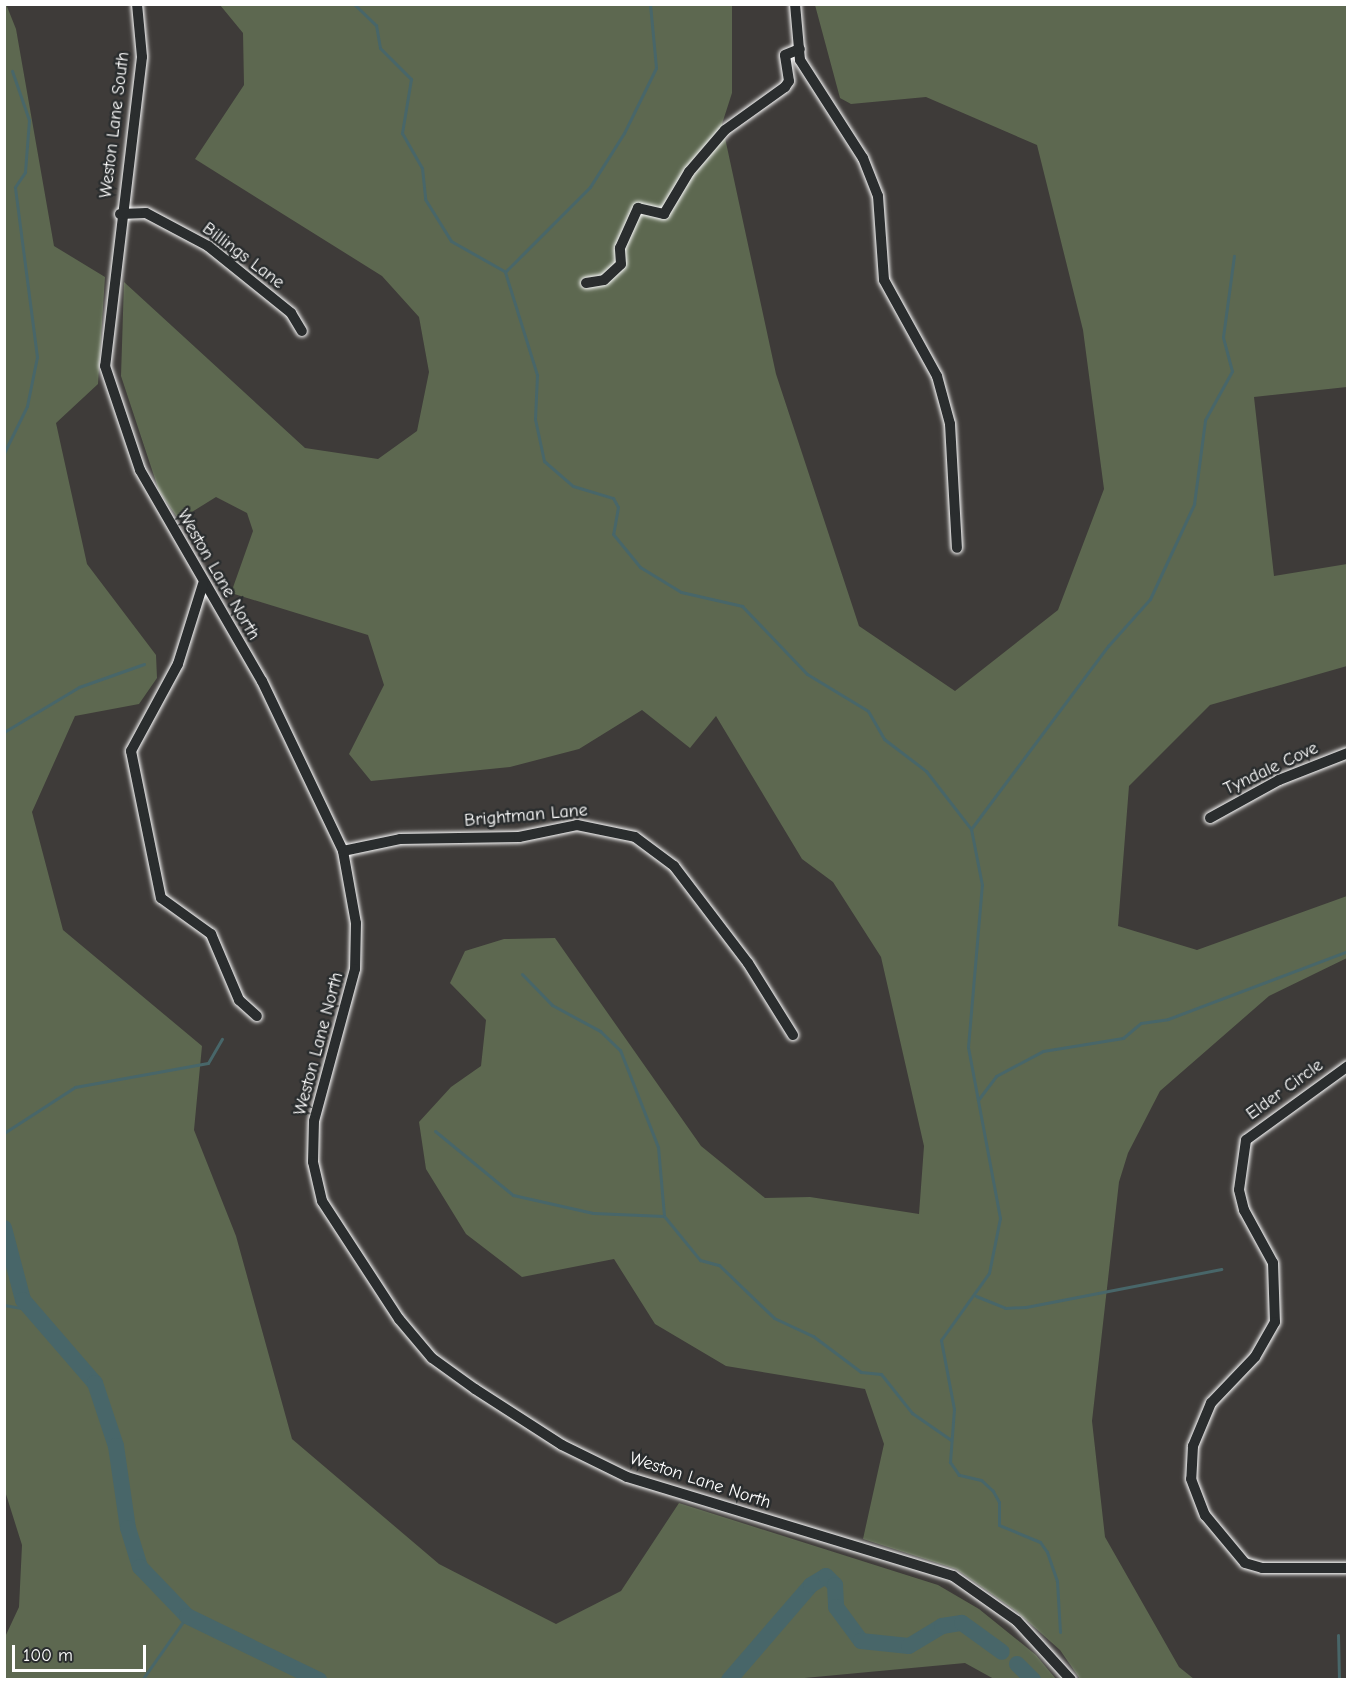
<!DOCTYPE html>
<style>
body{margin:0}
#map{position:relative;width:1352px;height:1684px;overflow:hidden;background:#3e3b39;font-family:"Comic Neue",sans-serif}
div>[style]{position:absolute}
.green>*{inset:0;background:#5d6850}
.stream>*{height:3px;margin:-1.5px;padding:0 1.5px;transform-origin:1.5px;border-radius:1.5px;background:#486669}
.river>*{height:16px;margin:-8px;padding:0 8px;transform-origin:8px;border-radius:8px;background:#486669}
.roads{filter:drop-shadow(0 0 2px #fff) drop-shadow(0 0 2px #fff)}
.minor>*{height:10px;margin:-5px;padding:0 5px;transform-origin:5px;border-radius:5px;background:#2a2d2e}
span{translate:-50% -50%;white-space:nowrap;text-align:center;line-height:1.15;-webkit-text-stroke:5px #2a2d2e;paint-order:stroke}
.street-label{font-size:18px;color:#fff}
.frame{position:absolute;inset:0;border:6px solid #fff;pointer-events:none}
.scale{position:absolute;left:12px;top:1645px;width:134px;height:27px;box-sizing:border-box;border:3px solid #fff;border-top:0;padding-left:8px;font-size:18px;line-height:21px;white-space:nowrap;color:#fff;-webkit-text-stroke:4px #2a2d2e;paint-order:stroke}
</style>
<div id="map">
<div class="green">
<i style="clip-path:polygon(6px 4px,16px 29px,54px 246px,105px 277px,98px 384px,56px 423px,87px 564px,156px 655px,157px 678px,139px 704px,75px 716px,32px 812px,63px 930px,202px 1046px,194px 1130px,236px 1236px,292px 1439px,439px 1564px,556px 1624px,621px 1591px,679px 1503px,938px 1585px,979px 1609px,1036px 1655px,1056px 1679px,994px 1679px,965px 1663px,783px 1680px,5px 1679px,5px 1637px,19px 1607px,22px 1545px,4px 1488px)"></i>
<i style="clip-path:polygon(220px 5px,732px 5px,732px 93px,722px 124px,776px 374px,859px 626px,955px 691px,1058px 610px,1104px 489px,1083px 330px,1037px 145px,926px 97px,851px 104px,840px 98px,815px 5px,1347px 5px,1347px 387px,1254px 397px,1274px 576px,1347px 564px,1347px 666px,1210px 705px,1129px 786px,1118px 926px,1197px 950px,1347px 896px,1347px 958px,1269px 996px,1160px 1091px,1128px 1153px,1119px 1182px,1092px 1421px,1105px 1537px,1179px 1667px,1194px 1679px,1080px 1679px,1060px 1650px,1016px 1611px,956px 1569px,863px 1539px,884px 1444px,865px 1389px,726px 1366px,655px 1324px,614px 1259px,522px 1277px,466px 1234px,426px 1169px,419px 1122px,451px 1087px,481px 1066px,486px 1020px,450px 983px,465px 951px,504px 939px,555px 938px,701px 1146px,765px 1198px,810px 1197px,919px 1214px,924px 1146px,881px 957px,833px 882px,802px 859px,716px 716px,690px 748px,642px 710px,579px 749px,510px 767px,371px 781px,349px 754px,384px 685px,368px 635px,231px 593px,253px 531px,247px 513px,216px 497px,179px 520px,159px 491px,121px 376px,124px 282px,305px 448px,378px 459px,417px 431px,429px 372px,419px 317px,382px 276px,195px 159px,244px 85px,243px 33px)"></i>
</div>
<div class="stream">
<i style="left:354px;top:4px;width:30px;rotate:44deg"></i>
<i style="left:376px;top:25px;width:23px;rotate:80deg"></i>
<i style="left:380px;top:48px;width:44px;rotate:45deg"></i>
<i style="left:411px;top:79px;width:55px;rotate:99.5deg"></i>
<i style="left:402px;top:133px;width:40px;rotate:60.3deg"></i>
<i style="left:422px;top:168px;width:31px;rotate:84deg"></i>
<i style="left:425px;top:199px;width:49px;rotate:58.2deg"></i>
<i style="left:451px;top:241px;width:61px;rotate:29.5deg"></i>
<i style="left:650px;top:4px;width:64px;rotate:84.6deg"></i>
<i style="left:656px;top:68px;width:72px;rotate:116.2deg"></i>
<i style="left:624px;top:133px;width:64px;rotate:122.2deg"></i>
<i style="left:590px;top:187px;width:120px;rotate:135deg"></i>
<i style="left:505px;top:272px;width:108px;rotate:72.7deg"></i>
<i style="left:537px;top:375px;width:44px;rotate:92.6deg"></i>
<i style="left:535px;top:419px;width:43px;rotate:77.9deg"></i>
<i style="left:544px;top:461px;width:38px;rotate:41deg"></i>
<i style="left:573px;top:486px;width:42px;rotate:16.7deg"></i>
<i style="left:613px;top:498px;width:10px;rotate:61deg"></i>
<i style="left:618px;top:507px;width:27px;rotate:100deg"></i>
<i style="left:613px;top:534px;width:43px;rotate:50.7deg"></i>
<i style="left:640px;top:567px;width:48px;rotate:31.4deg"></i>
<i style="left:681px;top:592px;width:63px;rotate:12.9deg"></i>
<i style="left:742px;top:606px;width:94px;rotate:46.3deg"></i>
<i style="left:807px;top:674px;width:71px;rotate:31.2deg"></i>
<i style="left:868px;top:711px;width:32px;rotate:60deg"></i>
<i style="left:884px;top:739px;width:53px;rotate:37.3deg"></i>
<i style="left:926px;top:771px;width:73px;rotate:52.2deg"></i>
<i style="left:4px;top:453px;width:52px;rotate:-63.9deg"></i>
<i style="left:27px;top:406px;width:50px;rotate:-78.5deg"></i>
<i style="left:37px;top:357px;width:171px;rotate:-97.4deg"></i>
<i style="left:15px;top:187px;width:18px;rotate:-56deg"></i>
<i style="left:25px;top:172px;width:52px;rotate:-85.6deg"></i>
<i style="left:29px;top:120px;width:52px;rotate:-109.1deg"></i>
<i style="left:4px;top:732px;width:87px;rotate:-31deg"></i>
<i style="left:79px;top:687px;width:69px;rotate:-19.5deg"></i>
<i style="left:522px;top:974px;width:43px;rotate:45.9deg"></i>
<i style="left:552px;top:1005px;width:55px;rotate:28.4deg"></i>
<i style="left:600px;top:1031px;width:28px;rotate:44deg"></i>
<i style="left:620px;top:1050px;width:104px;rotate:68.6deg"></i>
<i style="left:658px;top:1147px;width:69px;rotate:85deg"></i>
<i style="left:978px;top:1100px;width:30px;rotate:-53deg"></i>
<i style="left:996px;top:1076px;width:53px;rotate:-28deg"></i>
<i style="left:1043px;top:1051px;width:81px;rotate:-9.2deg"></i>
<i style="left:1123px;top:1038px;width:23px;rotate:-40deg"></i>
<i style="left:1141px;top:1023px;width:27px;rotate:-8deg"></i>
<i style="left:1168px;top:1019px;width:192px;rotate:-20.7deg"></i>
<i style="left:435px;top:1131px;width:101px;rotate:39.4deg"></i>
<i style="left:513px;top:1195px;width:82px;rotate:12.7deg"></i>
<i style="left:593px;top:1213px;width:71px;rotate:2.4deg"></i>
<i style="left:664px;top:1216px;width:57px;rotate:50.7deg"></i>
<i style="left:700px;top:1260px;width:20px;rotate:15deg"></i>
<i style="left:719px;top:1265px;width:76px;rotate:43.9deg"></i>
<i style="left:774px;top:1318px;width:43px;rotate:24.8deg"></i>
<i style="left:813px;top:1336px;width:60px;rotate:36.9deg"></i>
<i style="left:861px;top:1372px;width:20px;rotate:6deg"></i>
<i style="left:881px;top:1374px;width:50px;rotate:51.5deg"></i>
<i style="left:912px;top:1413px;width:47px;rotate:34.7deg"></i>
<i style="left:4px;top:1133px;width:85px;rotate:-32.9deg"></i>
<i style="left:75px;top:1087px;width:135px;rotate:-10.2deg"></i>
<i style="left:208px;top:1063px;width:28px;rotate:-60deg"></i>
<i style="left:976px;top:1296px;width:31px;rotate:22deg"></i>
<i style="left:1005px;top:1308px;width:21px;rotate:-3deg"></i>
<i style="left:1026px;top:1307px;width:199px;rotate:-11deg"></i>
<i style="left:4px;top:1305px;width:28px;rotate:10deg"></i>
<i style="left:1060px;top:1632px;width:51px;rotate:-93.4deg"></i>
<i style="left:1057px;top:1581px;width:31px;rotate:-109deg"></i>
<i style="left:1047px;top:1552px;width:12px;rotate:-125deg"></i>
<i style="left:1040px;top:1542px;width:44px;rotate:-157.5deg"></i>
<i style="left:999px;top:1525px;width:23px;rotate:-90deg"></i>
<i style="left:999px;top:1502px;width:13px;rotate:-119deg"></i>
<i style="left:993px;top:1491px;width:16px;rotate:-137deg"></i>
<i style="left:981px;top:1480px;width:23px;rotate:-167deg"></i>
<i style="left:959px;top:1475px;width:16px;rotate:-125deg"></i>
<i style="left:950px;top:1462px;width:53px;rotate:-85.7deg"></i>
<i style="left:954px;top:1409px;width:70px;rotate:-100.7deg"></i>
<i style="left:941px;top:1340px;width:82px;rotate:-54.4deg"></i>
<i style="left:989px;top:1273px;width:56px;rotate:-78.7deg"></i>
<i style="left:1000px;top:1218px;width:174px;rotate:-100.6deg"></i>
<i style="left:968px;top:1047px;width:163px;rotate:-85.1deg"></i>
<i style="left:982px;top:885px;width:57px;rotate:-101.1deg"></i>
<i style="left:971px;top:829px;width:229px;rotate:-53.2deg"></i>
<i style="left:1108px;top:646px;width:63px;rotate:-48.2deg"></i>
<i style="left:1150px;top:599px;width:105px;rotate:-65.1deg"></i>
<i style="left:1194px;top:504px;width:85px;rotate:-82.5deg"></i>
<i style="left:1205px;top:420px;width:56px;rotate:-61.1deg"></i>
<i style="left:1232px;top:371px;width:35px;rotate:-105deg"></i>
<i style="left:1223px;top:337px;width:82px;rotate:-82.3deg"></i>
<i style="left:1338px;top:1635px;width:45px;rotate:88.7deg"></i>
<i style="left:142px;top:1680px;width:78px;rotate:-54.9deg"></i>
</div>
<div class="river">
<i style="left:4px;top:1228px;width:74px;rotate:75.2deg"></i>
<i style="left:23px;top:1300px;width:110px;rotate:49.1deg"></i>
<i style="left:95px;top:1383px;width:66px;rotate:71.6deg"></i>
<i style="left:116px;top:1446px;width:83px;rotate:81.7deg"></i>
<i style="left:128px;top:1528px;width:41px;rotate:72.9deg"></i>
<i style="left:140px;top:1567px;width:68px;rotate:46.2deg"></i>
<i style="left:187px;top:1616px;width:147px;rotate:25.9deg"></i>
<i style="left:1017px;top:1664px;width:23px;rotate:45deg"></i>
<i style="left:729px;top:1680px;width:125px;rotate:-49.2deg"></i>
<i style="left:811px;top:1585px;width:17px;rotate:-31deg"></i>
<i style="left:826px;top:1576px;width:13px;rotate:45deg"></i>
<i style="left:835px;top:1585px;width:22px;rotate:87deg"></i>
<i style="left:836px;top:1607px;width:42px;rotate:53.7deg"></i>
<i style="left:861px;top:1641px;width:48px;rotate:5.9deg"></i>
<i style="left:909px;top:1646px;width:39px;rotate:-31deg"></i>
<i style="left:942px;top:1626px;width:20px;rotate:-9deg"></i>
<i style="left:962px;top:1623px;width:49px;rotate:35.9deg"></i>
</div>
<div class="roads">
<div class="minor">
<i style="left:137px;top:4px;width:53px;rotate:84.6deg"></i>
<i style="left:142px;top:57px;width:311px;rotate:96.8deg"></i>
<i style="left:105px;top:366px;width:110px;rotate:71.4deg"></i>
<i style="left:140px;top:470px;width:244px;rotate:60deg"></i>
<i style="left:262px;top:681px;width:188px;rotate:64.5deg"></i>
<i style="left:343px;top:851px;width:73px;rotate:79.8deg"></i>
<i style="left:356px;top:923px;width:46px;rotate:91.2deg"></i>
<i style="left:355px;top:969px;width:157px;rotate:105.1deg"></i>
<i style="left:314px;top:1121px;width:41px;rotate:91.4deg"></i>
<i style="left:313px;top:1162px;width:40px;rotate:77deg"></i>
<i style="left:322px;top:1201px;width:141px;rotate:56.9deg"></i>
<i style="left:399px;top:1319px;width:51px;rotate:49.8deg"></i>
<i style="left:432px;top:1358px;width:53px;rotate:35.8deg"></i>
<i style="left:475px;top:1389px;width:103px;rotate:32.8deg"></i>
<i style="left:562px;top:1445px;width:72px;rotate:26.2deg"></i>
<i style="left:627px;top:1477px;width:341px;rotate:16.9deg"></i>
<i style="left:953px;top:1576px;width:78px;rotate:35.1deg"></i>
<i style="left:1017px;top:1621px;width:80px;rotate:47.5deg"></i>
<i style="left:795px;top:4px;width:56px;rotate:84.9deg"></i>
<i style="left:800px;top:60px;width:117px;rotate:57.3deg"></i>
<i style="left:863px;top:158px;width:41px;rotate:68.5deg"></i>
<i style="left:878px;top:196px;width:84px;rotate:85.9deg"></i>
<i style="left:884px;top:280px;width:110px;rotate:61.1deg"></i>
<i style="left:937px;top:376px;width:50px;rotate:74.8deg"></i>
<i style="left:950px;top:424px;width:124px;rotate:86.8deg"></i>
<i style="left:120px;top:214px;width:26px;rotate:-2deg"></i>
<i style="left:146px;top:213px;width:70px;rotate:28deg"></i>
<i style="left:208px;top:246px;width:107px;rotate:38.9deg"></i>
<i style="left:291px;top:313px;width:21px;rotate:59deg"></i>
<i style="left:586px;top:283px;width:18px;rotate:-9deg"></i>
<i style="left:604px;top:280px;width:23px;rotate:-43deg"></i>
<i style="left:621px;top:264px;width:16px;rotate:-94deg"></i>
<i style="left:620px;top:248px;width:44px;rotate:-65.8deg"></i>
<i style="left:638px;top:208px;width:27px;rotate:13deg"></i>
<i style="left:664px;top:214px;width:49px;rotate:-59.2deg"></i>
<i style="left:689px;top:172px;width:55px;rotate:-49.4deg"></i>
<i style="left:725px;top:130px;width:74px;rotate:-35.6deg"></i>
<i style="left:785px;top:87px;width:7px;rotate:-56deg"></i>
<i style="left:789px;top:81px;width:26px;rotate:-99deg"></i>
<i style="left:785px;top:55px;width:16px;rotate:-22deg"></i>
<i style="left:203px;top:584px;width:84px;rotate:107.4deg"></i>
<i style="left:178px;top:664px;width:99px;rotate:118.4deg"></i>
<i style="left:131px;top:751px;width:150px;rotate:78.5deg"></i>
<i style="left:161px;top:898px;width:62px;rotate:35.8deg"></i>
<i style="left:211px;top:934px;width:72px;rotate:67deg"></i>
<i style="left:239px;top:1000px;width:24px;rotate:42deg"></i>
<i style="left:1210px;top:818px;width:79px;rotate:-28.8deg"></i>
<i style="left:1279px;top:780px;width:74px;rotate:-21.4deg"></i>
<i style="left:343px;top:851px;width:58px;rotate:-11.9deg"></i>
<i style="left:400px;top:839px;width:119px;rotate:-1deg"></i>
<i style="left:519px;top:837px;width:59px;rotate:-11.7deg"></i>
<i style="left:577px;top:825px;width:59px;rotate:11.7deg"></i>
<i style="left:635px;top:837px;width:49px;rotate:36.6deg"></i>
<i style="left:674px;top:866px;width:122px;rotate:52.7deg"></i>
<i style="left:748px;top:963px;width:85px;rotate:58deg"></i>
<i style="left:1348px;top:1066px;width:126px;rotate:144deg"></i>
<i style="left:1246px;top:1140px;width:50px;rotate:98deg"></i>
<i style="left:1239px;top:1190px;width:21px;rotate:76deg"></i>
<i style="left:1244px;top:1210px;width:60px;rotate:61.3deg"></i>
<i style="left:1273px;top:1263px;width:59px;rotate:88.1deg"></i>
<i style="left:1275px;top:1322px;width:40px;rotate:119.7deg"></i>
<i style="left:1255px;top:1357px;width:64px;rotate:133.7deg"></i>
<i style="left:1211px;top:1403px;width:47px;rotate:112.7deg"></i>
<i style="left:1193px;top:1446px;width:33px;rotate:93deg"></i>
<i style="left:1191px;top:1479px;width:39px;rotate:69deg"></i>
<i style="left:1205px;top:1515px;width:62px;rotate:50.2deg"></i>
<i style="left:1245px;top:1563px;width:18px;rotate:16deg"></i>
<i style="left:1262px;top:1568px;width:86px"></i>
</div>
</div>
<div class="street-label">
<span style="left:115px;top:125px;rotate:-83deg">Weston Lane South</span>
<span style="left:243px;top:256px;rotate:37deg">Billings Lane</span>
<span style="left:218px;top:575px;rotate:60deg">Weston Lane North</span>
<span style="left:1271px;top:769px;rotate:-25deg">Tyndale Cove</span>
<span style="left:526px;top:816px;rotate:-5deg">Brightman Lane</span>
<span style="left:319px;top:1044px;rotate:-75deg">Weston Lane North</span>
<span style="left:1285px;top:1090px;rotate:-36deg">Elder Circle</span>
<span style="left:700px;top:1481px;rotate:18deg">Weston Lane North</span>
</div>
<div class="frame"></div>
<div class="scale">100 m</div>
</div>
